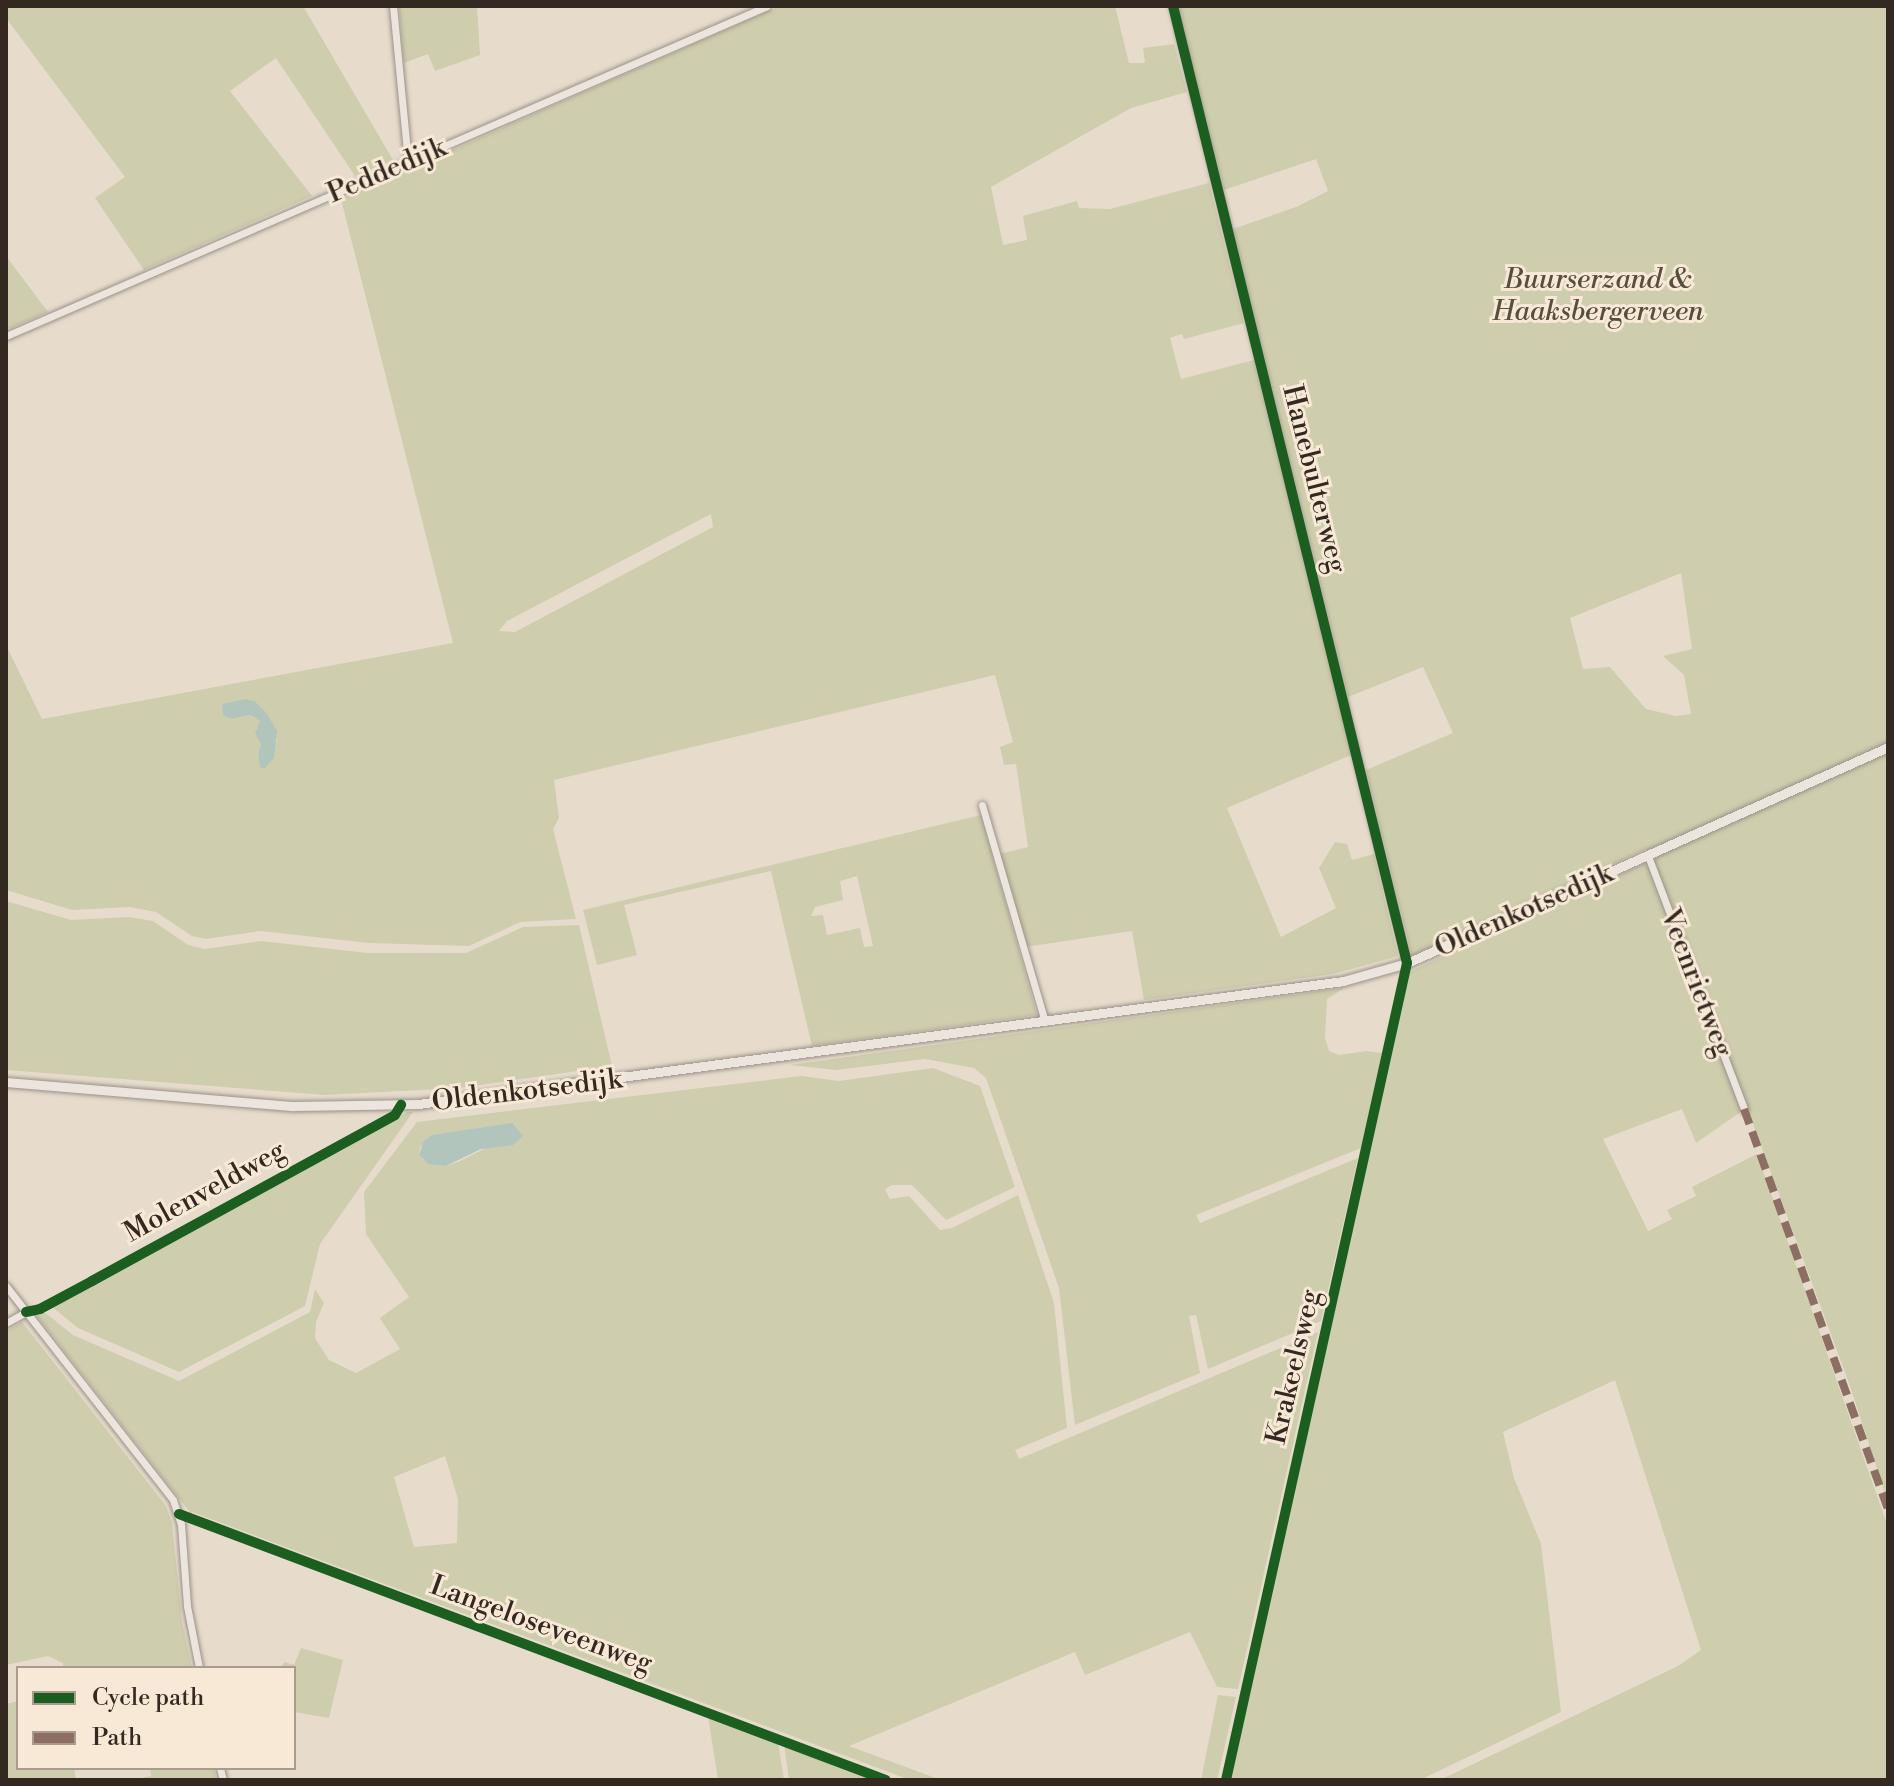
<!DOCTYPE html>
<style>
body{margin:0}
#map{position:relative;width:1894px;height:1786px;overflow:hidden;background:#e7dccc;font-family:"Libre Bodoni",serif}
div>[style]{position:absolute}
.green>*{inset:0;background:#cecdad}
.water>*{inset:0;background:#b2c5bd}
.roads{filter:drop-shadow(0 0 2px #9a9289) drop-shadow(0 0 2px #9a9289)}
.minor>*{height:7px;margin:-3.5px;padding:0 3.5px;transform-origin:3.5px;border-radius:3.5px;background:#ebe5de}
.tertiary>*{height:9px;margin:-4.5px;padding:0 4.5px;transform-origin:4.5px;border-radius:4.5px;background:#ebe5de}
.quiet>*{height:8px;margin-top:-4px;transform-origin:0;background:repeating-linear-gradient(90deg,#8d6e63 0 16px,transparent 0 24px)}
.cycleway>*{height:10px;margin:-5px;padding:0 5px;transform-origin:5px;border-radius:5px;background:#1b5e20}
span{translate:-50% -50%;white-space:nowrap;text-align:center;line-height:1.15;-webkit-text-stroke:6px #f7e9d6;paint-order:stroke}
.street-label{font-size:28px;color:#342921}
.park-label{font-size:28px;color:#564f3e;font-style:italic}
.frame{position:absolute;inset:0;border:8px solid #342921;pointer-events:none}
.legend{position:absolute;left:16px;top:1666px;width:280px;height:104px;box-sizing:border-box;background:#f7e9d6;border:2px solid #a99c8e;margin:0;padding:10px 14px;list-style:none;font-size:24px;color:#342921}
.legend li{display:flex;align-items:center;gap:16px;height:40px}
.legend b{width:40px;border:2px solid #a99c8e}
</style>
<div id="map">
<div class="green">
<i style="clip-path:polygon(6px 6px,303px 6px,393px 160px,355px 176px,276px 58px,230px 91px,312px 196px,144px 270px,95px 198px,125px 177px,6px 18px)"></i>
<i style="clip-path:polygon(399px 6px,477px 6px,480px 55px,435px 71px,428px 54px,404px 63px)"></i>
<i style="clip-path:polygon(evenodd,780px 6px,1115px 6px,1129px 63px,1145px 63px,1143px 48px,1174px 44px,1187px 92px,1131px 108px,991px 187px,1003px 245px,1027px 240px,1023px 216px,1077px 201px,1079px 208px,1110px 209px,1209px 183px,1244px 323px,1184px 339px,1182px 334px,1170px 338px,1181px 379px,1254px 360px,1351px 755px,1227px 808px,1281px 937px,1336px 908px,1319px 868px,1335px 842px,1347px 844px,1352px 860px,1374px 854px,1398px 956px,1333px 974px,1144px 1000px,1132px 931px,1025px 947px,999px 854px,1028px 847px,1016px 764px,1004px 765px,1000px 747px,1013px 742px,995px 675px,554px 780px,559px 818px,553px 829px,576px 919px,520px 922px,469px 946px,369px 943px,261px 931px,206px 939px,192px 936px,156px 912px,130px 907px,72px 910px,6px 890px,6px 645px,42px 719px,453px 643px,341px 199px,780px 6px,711px 514px,713px 527px,515px 632px,499px 631px,507px 621px,711px 514px,780px 6px,256px 702px,266px 712px,277px 740px,260px 767px,258px 753px,261px 744px,256px 730px,260px 721px,250px 715px,231px 719px,256px 702px)"></i>
<i style="clip-path:polygon(evenodd,1178px 6px,1888px 6px,1888px 1502px,1849px 1383px,1722px 1040px,1646px 849px,1412px 956px,1366px 770px,1453px 733px,1423px 667px,1348px 697px,1233px 229px,1296px 207px,1328px 191px,1316px 159px,1224px 190px,1178px 6px,1681px 573px,1692px 649px,1663px 656px,1684px 675px,1691px 714px,1676px 716px,1646px 709px,1610px 667px,1583px 669px,1570px 618px,1681px 573px)"></i>
<i style="clip-path:polygon(6px 256px,48px 312px,6px 330px)"></i>
<i style="clip-path:polygon(evenodd,981px 815px,1037px 1015px,812px 1046px,771px 871px,624px 905px,637px 955px,597px 965px,583px 910px,981px 815px,857px 876px,873px 946px,864px 947px,860px 928px,827px 935px,823px 915px,811px 916px,815px 907px,843px 900px,840px 881px,857px 876px)"></i>
<i style="clip-path:polygon(1647px 862px,1742px 1111px,1696px 1143px,1682px 1109px,1603px 1139px,1648px 1231px,1672px 1219px,1667px 1210px,1696px 1196px,1692px 1187px,1757px 1154px,1888px 1527px,1888px 1780px,1440px 1780px,1678px 1666px,1701px 1650px,1615px 1380px,1503px 1432px,1514px 1478px,1541px 1544px,1561px 1712px,1420px 1780px,1226px 1780px,1409px 972px)"></i>
<i style="clip-path:polygon(6px 901px,71px 920px,129px 917px,153px 921px,188px 945px,205px 949px,261px 941px,368px 953px,466px 953px,523px 927px,579px 925px,612px 1066px,459px 1088px,325px 1095px,6px 1070px)"></i>
<i style="clip-path:polygon(1344px 988px,1327px 999px,1325px 1038px,1329px 1051px,1339px 1055px,1367px 1051px,1382px 1053px,1361px 1148px,1196px 1215px,1200px 1223px,1358px 1158px,1321px 1321px,1208px 1369px,1196px 1315px,1189px 1316px,1200px 1373px,1075px 1425px,1059px 1288px,986px 1078px,974px 1068px,925px 1059px,836px 1070px,790px 1065px)"></i>
<i style="clip-path:polygon(evenodd,933px 1068px,980px 1086px,1015px 1187px,946px 1220px,912px 1185px,892px 1185px,885px 1189px,890px 1199px,909px 1196px,940px 1230px,952px 1228px,1018px 1195px,1054px 1303px,1067px 1428px,1015px 1450px,1019px 1459px,1318px 1332px,1238px 1689px,1217px 1687px,1190px 1632px,1085px 1675px,1075px 1652px,849px 1746px,941px 1780px,910px 1780px,192px 1512px,192px 1515px,36px 1315px,43px 1311px,73px 1335px,179px 1381px,310px 1312px,315px 1289px,324px 1303px,316px 1322px,315px 1338px,329px 1360px,356px 1373px,400px 1349px,380px 1318px,409px 1297px,366px 1234px,364px 1192px,417px 1122px,801px 1076px,839px 1081px,933px 1068px,498px 1127px,486px 1148px,458px 1162px,446px 1166px,423px 1160px,419px 1155px,420px 1147px,432px 1135px,498px 1127px,933px 1068px,445px 1456px,458px 1499px,457px 1543px,414px 1547px,394px 1477px,445px 1456px)"></i>
<i style="clip-path:polygon(407px 1112px,413px 1112px,320px 1244px,305px 1306px,179px 1372px,78px 1328px,51px 1306px)"></i>
<i style="clip-path:polygon(22px 1322px,166px 1506px,172px 1523px,182px 1622px,192px 1668px,63px 1668px,63px 1663px,48px 1656px,6px 1665px,6px 1331px)"></i>
<i style="clip-path:polygon(301px 1648px,343px 1660px,329px 1718px,294px 1712px,294px 1668px,279px 1668px,285px 1662px,294px 1665px)"></i>
<i style="clip-path:polygon(1218px 1695px,1236px 1697px,1217px 1780px,1201px 1780px)"></i>
<i style="clip-path:polygon(18px 1701px,18px 1768px,74px 1768px,76px 1780px,6px 1780px,6px 1704px)"></i>
<i style="clip-path:polygon(708px 1716px,778px 1742px,784px 1780px,718px 1780px)"></i>
<i style="clip-path:polygon(784px 1744px,791px 1747px,882px 1780px,789px 1780px)"></i>
<i style="clip-path:polygon(150px 1768px,214px 1768px,216px 1780px,132px 1780px,151px 1776px)"></i>
</div>
<div class="water">
<i style="clip-path:polygon(246px 699px,256px 702px,266px 712px,277px 731px,274px 758px,265px 768px,260px 768px,258px 754px,261px 744px,255px 733px,260px 721px,250px 715px,231px 719px,223px 715px,222px 704px)"></i>
<i style="clip-path:polygon(512px 1123px,523px 1136px,513px 1145px,481px 1149px,446px 1166px,428px 1164px,419px 1155px,423px 1142px,432px 1135px)"></i>
</div>
<div class="roads">
<div class="minor">
<i style="left:393px;top:6px;width:157px;rotate:84.5deg"></i>
<i style="left:1173px;top:6px;width:985px;rotate:76.26deg"></i>
<i style="left:6px;top:336px;width:829px;rotate:-23.44deg"></i>
<i style="left:982px;top:805px;width:226px;rotate:73.8deg"></i>
<i style="left:1648px;top:856px;width:271px;rotate:69.2deg"></i>
<i style="left:6px;top:1286px;width:271px;rotate:52deg"></i>
<i style="left:173px;top:1500px;width:25px;rotate:72deg"></i>
<i style="left:181px;top:1524px;width:82px;rotate:85.8deg"></i>
<i style="left:187px;top:1606px;width:63px;rotate:79deg"></i>
<i style="left:6px;top:1323px;width:23px;rotate:-29deg"></i>
<i style="left:220px;top:1768px;width:12px;rotate:76deg"></i>
</div>
<div class="tertiary">
<i style="left:6px;top:1082px;width:289px;rotate:4.8deg"></i>
<i style="left:294px;top:1106px;width:124px;rotate:-0.9deg"></i>
<i style="left:418px;top:1104px;width:933px;rotate:-7.57deg"></i>
<i style="left:1343px;top:981px;width:66px;rotate:-15.7deg"></i>
<i style="left:1407px;top:963px;width:527px;rotate:-24.18deg"></i>
</div>
</div>
<div class="quiet">
<i style="left:1744px;top:1109px;width:426px;rotate:70.2deg"></i>
</div>
<div class="cycleway">
<i style="left:1173px;top:6px;width:985px;rotate:76.26deg"></i>
<i style="left:1407px;top:963px;width:837px;rotate:102.49deg"></i>
<i style="left:26px;top:1312px;width:14px;rotate:-12deg"></i>
<i style="left:40px;top:1309px;width:59px;rotate:-28.3deg"></i>
<i style="left:92px;top:1281px;width:345px;rotate:-28.7deg"></i>
<i style="left:395px;top:1115px;width:12px;rotate:-59deg"></i>
<i style="left:179px;top:1514px;width:755px;rotate:20.62deg"></i>
</div>
<div class="street-label">
<span style="left:387px;top:171px;rotate:-23deg">Peddedijk</span>
<span style="left:1314px;top:479px;rotate:76deg">Hanebulterweg</span>
<span style="left:1524px;top:911px;rotate:-24deg">Oldenkotsedijk</span>
<span style="left:1696px;top:983px;rotate:69deg">Veenrietweg</span>
<span style="left:527px;top:1091px;rotate:-7deg">Oldenkotsedijk</span>
<span style="left:205px;top:1192px;rotate:-29deg">Molenveldweg</span>
<span style="left:1294px;top:1367px;rotate:-77deg">Krakeelsweg</span>
<span style="left:541px;top:1625px;rotate:20deg">Langeloseveenweg</span>
</div>
<div class="park-label">
<span style="left:1598px;top:296px">Buurserzand &amp;<br>Haaksbergerveen</span>
</div>
<div class="frame"></div>
<ul class="legend">
<li><b style="height:10px;background:#1b5e20"></b>Cycle path</li>
<li><b style="height:10px;background:#8d6e63"></b>Path</li>
</ul>
</div>
